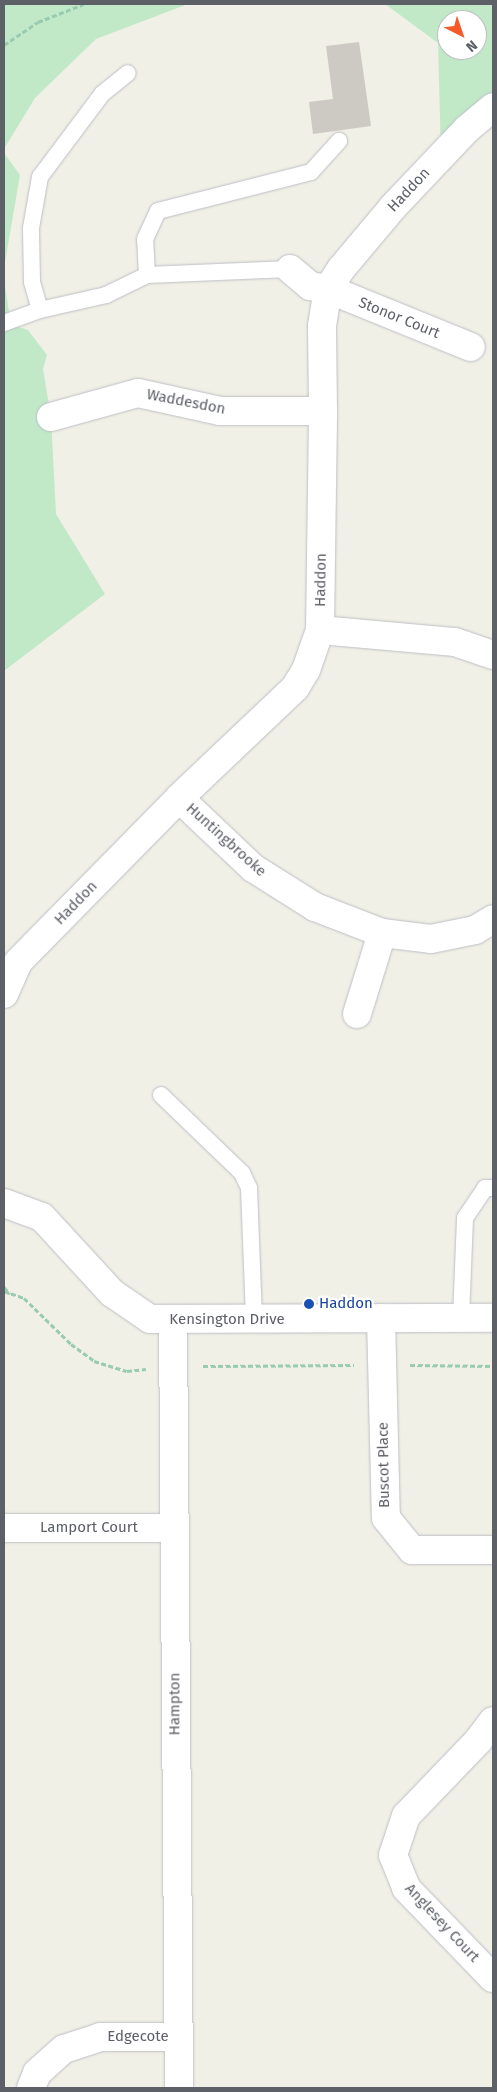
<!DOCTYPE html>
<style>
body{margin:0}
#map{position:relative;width:497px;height:2092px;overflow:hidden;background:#f0f0e6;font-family:"Fira Sans",sans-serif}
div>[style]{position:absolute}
.green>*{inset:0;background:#c1e9c8}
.building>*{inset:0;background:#cccac3}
.path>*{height:3px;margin-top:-1.5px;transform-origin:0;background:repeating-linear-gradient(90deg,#99cbb0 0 5px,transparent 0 7.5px)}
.roads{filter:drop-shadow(0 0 1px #bdbec5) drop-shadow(0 0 1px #bdbec5)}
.service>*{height:16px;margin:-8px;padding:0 8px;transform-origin:8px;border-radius:8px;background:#fff}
.minor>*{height:28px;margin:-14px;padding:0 14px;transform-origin:14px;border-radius:14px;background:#fff}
.dots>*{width:14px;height:14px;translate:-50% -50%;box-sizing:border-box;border:2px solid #fff;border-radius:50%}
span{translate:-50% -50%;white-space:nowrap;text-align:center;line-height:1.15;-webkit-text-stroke:4.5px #fff;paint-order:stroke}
.street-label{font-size:15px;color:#5d6067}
.transit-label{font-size:15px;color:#164399}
.left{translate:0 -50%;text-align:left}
.frame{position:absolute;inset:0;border:5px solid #5d6067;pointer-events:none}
.north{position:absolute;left:437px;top:10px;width:50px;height:50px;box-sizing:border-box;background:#fff;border:1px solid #bebfc2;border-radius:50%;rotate:139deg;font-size:14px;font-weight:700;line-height:20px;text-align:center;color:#5d6067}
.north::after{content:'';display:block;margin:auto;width:18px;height:22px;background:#f45b28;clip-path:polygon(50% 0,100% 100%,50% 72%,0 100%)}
</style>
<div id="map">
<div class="green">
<i style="clip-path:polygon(4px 4px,188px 4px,96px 39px,35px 98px,4px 149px)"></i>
<i style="clip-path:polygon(evenodd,385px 4px,493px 4px,493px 107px,441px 156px,438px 43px,385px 4px,447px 20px,477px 20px,477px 50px,447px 50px,447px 20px)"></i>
<i style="clip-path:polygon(4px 153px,20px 175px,4px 268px)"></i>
<i style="clip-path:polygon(4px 279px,9px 312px,6px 323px,28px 330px,47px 355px,43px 369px,51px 417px,56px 514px,105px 594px,4px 671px)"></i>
</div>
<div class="building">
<i style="clip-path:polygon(359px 42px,371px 126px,313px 134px,309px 102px,333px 99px,326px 46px)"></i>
</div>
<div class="path">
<i style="left:4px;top:45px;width:41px;rotate:-34.1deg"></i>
<i style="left:38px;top:22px;width:49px;rotate:-21.4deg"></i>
<i style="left:4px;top:1287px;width:9px;rotate:49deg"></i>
<i style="left:4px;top:1291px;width:21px;rotate:19deg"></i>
<i style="left:24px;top:1298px;width:66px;rotate:44.4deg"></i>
<i style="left:71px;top:1344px;width:29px;rotate:36deg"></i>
<i style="left:94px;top:1361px;width:34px;rotate:17deg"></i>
<i style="left:127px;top:1371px;width:19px;rotate:-6deg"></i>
<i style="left:410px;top:1365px;width:83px;rotate:0.7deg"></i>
<i style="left:203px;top:1366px;width:151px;rotate:-0.4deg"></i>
</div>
<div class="roads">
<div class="service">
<i style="left:147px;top:275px;width:143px;rotate:-2.4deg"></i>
<i style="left:40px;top:310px;width:68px;rotate:-12.8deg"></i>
<i style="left:106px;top:295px;width:46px;rotate:-26deg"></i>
<i style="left:147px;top:275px;width:36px;rotate:-93deg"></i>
<i style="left:145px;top:239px;width:31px;rotate:-65deg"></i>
<i style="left:158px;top:211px;width:158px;rotate:-14.3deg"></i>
<i style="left:311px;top:172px;width:42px;rotate:-47.9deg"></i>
<i style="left:4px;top:323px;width:38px;rotate:-20deg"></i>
<i style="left:40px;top:310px;width:29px;rotate:-106deg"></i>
<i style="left:32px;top:282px;width:54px;rotate:-91.1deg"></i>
<i style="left:31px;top:228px;width:52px;rotate:-80deg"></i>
<i style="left:40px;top:177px;width:104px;rotate:-53.2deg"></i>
<i style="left:102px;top:94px;width:33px;rotate:-39deg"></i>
<i style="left:161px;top:1095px;width:112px;rotate:43.9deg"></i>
<i style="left:242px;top:1173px;width:17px;rotate:65deg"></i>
<i style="left:249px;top:1188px;width:132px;rotate:87.8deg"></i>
<i style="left:461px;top:1318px;width:100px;rotate:-87.7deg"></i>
<i style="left:465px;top:1218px;width:36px;rotate:-56deg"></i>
<i style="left:485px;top:1188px;width:8px"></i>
</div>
<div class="minor">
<i style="left:290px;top:269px;width:26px;rotate:40deg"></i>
<i style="left:310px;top:286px;width:18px;rotate:9deg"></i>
<i style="left:328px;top:289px;width:154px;rotate:22.1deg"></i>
<i style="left:51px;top:417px;width:90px;rotate:-15.4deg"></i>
<i style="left:138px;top:393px;width:84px;rotate:12.4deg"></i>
<i style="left:220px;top:411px;width:103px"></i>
<i style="left:320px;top:630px;width:136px;rotate:5.1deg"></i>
<i style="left:455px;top:642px;width:40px;rotate:18.9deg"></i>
<i style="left:179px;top:798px;width:102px;rotate:43.4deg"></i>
<i style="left:253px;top:868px;width:73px;rotate:32.2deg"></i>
<i style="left:315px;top:907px;width:72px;rotate:21.2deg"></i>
<i style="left:382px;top:933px;width:49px;rotate:7deg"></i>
<i style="left:431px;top:939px;width:45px;rotate:-11.6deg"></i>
<i style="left:475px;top:930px;width:21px;rotate:-31deg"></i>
<i style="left:4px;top:994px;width:35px;rotate:-66deg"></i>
<i style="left:18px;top:962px;width:230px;rotate:-45.5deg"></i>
<i style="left:179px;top:798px;width:160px;rotate:-43.5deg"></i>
<i style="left:295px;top:688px;width:21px;rotate:-59deg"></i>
<i style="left:306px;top:670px;width:42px;rotate:-70.7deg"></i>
<i style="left:320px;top:630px;width:219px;rotate:-89.2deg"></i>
<i style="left:323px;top:411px;width:85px;rotate:-90.7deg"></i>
<i style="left:322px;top:326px;width:37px;rotate:-81deg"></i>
<i style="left:328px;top:289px;width:24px;rotate:-57deg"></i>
<i style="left:341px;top:269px;width:81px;rotate:-50deg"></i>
<i style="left:393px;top:207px;width:108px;rotate:-46.5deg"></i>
<i style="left:467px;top:129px;width:34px;rotate:-40deg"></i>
<i style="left:357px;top:1014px;width:85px;rotate:-72.8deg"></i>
<i style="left:4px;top:1203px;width:40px;rotate:20.2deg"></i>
<i style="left:42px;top:1217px;width:103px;rotate:47.4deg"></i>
<i style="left:112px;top:1293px;width:46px;rotate:34.4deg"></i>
<i style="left:150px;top:1319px;width:343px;rotate:-0.2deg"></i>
<i style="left:381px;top:1318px;width:200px;rotate:88.6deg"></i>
<i style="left:386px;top:1518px;width:41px;rotate:50.9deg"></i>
<i style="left:412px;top:1550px;width:81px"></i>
<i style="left:173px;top:1321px;width:767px;rotate:89.55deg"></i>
<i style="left:4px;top:1528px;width:170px"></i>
<i style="left:493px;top:1721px;width:25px;rotate:127deg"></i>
<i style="left:478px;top:1741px;width:104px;rotate:133.8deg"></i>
<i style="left:406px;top:1816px;width:41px;rotate:108.4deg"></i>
<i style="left:393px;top:1855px;width:35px;rotate:68deg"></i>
<i style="left:406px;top:1888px;width:125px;rotate:46deg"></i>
<i style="left:31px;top:2088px;width:16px;rotate:-68deg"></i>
<i style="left:37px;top:2073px;width:36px;rotate:-42deg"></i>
<i style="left:64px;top:2049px;width:38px;rotate:-18deg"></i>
<i style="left:100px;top:2037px;width:78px"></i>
</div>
</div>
<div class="dots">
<i style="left:309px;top:1304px;background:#1a4fb4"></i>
</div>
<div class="street-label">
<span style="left:409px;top:190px;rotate:-47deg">Haddon</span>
<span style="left:399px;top:318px;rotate:22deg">Stonor Court</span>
<span style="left:186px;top:402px;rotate:11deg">Waddesdon</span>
<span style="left:321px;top:580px;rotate:-89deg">Haddon</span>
<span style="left:226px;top:840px;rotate:42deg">Huntingbrooke</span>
<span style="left:76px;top:903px;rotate:-46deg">Haddon</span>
<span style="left:227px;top:1320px">Kensington Drive</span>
<span style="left:384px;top:1465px;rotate:-91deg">Buscot Place</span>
<span style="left:89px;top:1528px">Lamport Court</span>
<span style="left:175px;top:1704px;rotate:-90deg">Hampton</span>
<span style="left:442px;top:1923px;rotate:47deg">Anglesey Court</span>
<span style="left:138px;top:2037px">Edgecote</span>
</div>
<div class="transit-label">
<span class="left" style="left:319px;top:1304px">Haddon</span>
</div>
<div class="frame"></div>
<div class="north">N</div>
</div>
